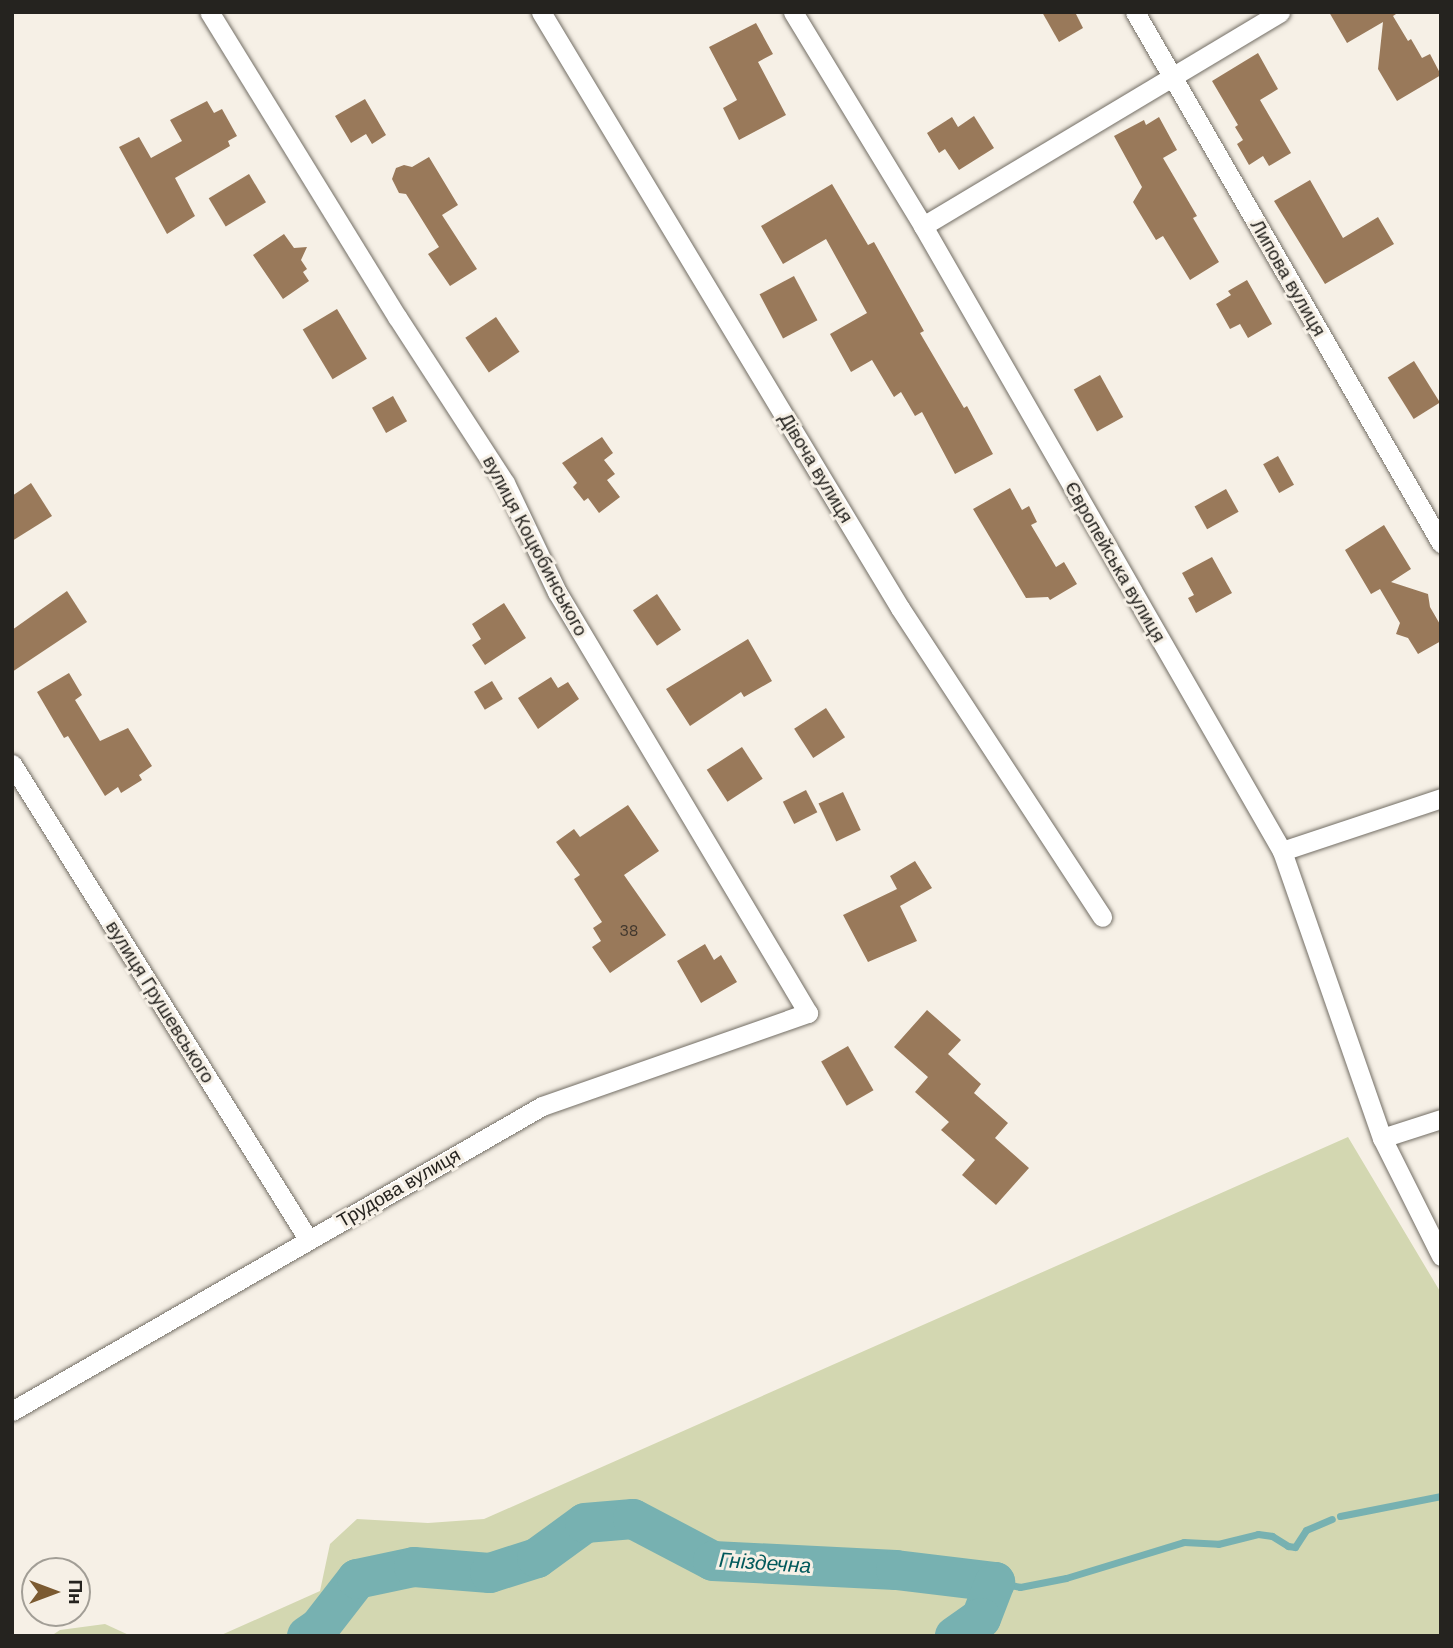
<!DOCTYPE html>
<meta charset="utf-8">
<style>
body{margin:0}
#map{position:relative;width:1453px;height:1648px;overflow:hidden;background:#f6f0e6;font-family:"DM Sans",sans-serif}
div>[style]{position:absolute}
.green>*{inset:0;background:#d3d7b1}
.stream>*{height:7px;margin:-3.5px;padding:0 3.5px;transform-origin:3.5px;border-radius:3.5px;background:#77b1b1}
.river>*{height:40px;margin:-20px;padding:0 20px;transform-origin:20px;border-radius:20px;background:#77b1b1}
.building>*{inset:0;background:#99795a;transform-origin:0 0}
.roads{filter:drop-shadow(0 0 2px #736e65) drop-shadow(0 0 2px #736e65)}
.minor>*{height:19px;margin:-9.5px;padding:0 9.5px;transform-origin:9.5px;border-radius:9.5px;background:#fff}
span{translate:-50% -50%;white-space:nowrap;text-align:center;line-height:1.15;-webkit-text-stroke:6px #f6f0e6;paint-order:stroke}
.number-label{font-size:16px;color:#42382e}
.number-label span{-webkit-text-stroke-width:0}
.street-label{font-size:19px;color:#25231f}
.water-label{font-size:21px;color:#00595b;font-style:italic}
.frame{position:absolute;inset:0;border:14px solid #25231f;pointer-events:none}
.north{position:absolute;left:21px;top:1557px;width:70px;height:70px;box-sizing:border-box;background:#f6f0e6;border:2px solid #a29e96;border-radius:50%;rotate:90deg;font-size:19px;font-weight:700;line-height:28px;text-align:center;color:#25231f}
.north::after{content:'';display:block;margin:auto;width:24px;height:32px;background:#7b5a31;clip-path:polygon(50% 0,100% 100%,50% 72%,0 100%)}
</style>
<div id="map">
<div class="green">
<i style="clip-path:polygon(1348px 1137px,1441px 1293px,1441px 1636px,219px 1636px,320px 1591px,330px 1544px,357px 1519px,428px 1523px,484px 1519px)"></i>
<i style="clip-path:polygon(105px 1624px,131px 1636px,51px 1636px,60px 1630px)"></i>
</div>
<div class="stream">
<i style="left:1340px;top:1516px;width:103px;rotate:-11.2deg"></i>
<i style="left:995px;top:1582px;width:25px;rotate:11deg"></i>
<i style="left:1020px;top:1587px;width:47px;rotate:-11.1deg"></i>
<i style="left:1066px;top:1578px;width:123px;rotate:-17deg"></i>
<i style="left:1184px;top:1542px;width:34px;rotate:3deg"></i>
<i style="left:1218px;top:1544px;width:41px;rotate:-14deg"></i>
<i style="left:1258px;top:1534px;width:14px;rotate:8deg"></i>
<i style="left:1272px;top:1536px;width:19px;rotate:32deg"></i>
<i style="left:1288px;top:1546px;width:7px;rotate:8deg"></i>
<i style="left:1295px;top:1547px;width:20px;rotate:-57deg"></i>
<i style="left:1306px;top:1530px;width:28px;rotate:-23deg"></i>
</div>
<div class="river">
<i style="left:307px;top:1636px;width:14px;rotate:-34deg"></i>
<i style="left:319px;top:1628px;width:62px;rotate:-52.2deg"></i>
<i style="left:357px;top:1579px;width:58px;rotate:-11.9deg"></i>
<i style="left:414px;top:1567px;width:76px;rotate:4.5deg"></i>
<i style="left:490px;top:1573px;width:49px;rotate:-17.7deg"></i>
<i style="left:537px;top:1558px;width:59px;rotate:-36.1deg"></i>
<i style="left:585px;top:1523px;width:48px;rotate:-4.8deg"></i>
<i style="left:633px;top:1519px;width:90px;rotate:27.7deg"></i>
<i style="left:713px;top:1561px;width:183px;rotate:2.8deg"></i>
<i style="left:896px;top:1570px;width:100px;rotate:6.9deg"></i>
<i style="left:995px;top:1582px;width:39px;rotate:111deg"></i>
<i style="left:981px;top:1618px;width:32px;rotate:145deg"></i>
</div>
<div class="building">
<i style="clip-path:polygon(1042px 12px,1075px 12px,1083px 28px,1059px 42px)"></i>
<i style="clip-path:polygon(1329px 12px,1399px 12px,1393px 16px,1408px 41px,1411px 39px,1422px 58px,1430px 54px,1441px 75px,1397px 101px,1378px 69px,1383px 22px,1347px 43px)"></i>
<i style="clip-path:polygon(756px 23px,773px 54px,758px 62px,786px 115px,739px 140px,723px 108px,737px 100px,709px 47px)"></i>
<i style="clip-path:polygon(1258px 53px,1278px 89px,1260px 100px,1291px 153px,1269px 166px,1263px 156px,1249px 165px,1237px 144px,1243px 140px,1235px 127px,1238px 125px,1212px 81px)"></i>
<i style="clip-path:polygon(365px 99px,386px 135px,372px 144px,366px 134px,351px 143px,335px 116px)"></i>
<i style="clip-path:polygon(207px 101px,214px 113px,222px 109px,237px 136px,228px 141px,230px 146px,175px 178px,195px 216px,167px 234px,119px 147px,139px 137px,151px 158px,182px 141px,170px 120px)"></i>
<i style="clip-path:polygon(974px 116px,994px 148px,959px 170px,945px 149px,939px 153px,927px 133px,952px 117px,958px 127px)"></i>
<i style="clip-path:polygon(1159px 117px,1177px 150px,1163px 158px,1197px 216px,1193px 218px,1219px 262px,1190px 280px,1163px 236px,1156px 240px,1133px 202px,1142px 187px,1114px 136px,1144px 120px,1146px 125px)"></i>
<i style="clip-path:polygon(429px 157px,458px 205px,442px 215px,477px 269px,450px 286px,428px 254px,439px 247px,406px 194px,399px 193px,392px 179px,396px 168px,404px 165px,412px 167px)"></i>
<i style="left:249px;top:174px;width:33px;height:47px;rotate:59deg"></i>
<i style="clip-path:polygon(1310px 180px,1343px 238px,1378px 217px,1394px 244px,1325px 284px,1274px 201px)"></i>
<i style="clip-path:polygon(832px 184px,868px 245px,874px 242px,924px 331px,920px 333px,964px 408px,967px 406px,993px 454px,955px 474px,922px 412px,915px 416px,901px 392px,894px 397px,872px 360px,851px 372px,830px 334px,867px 313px,826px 239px,783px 264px,761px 226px)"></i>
<i style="clip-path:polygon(284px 234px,294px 248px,307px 247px,301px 260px,307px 269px,303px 272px,309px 281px,283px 299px,253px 255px)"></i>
<i style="left:794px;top:276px;width:50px;height:39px;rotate:62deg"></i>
<i style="clip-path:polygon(1247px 280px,1272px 324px,1248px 338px,1240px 324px,1230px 329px,1216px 304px,1231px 295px,1228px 291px)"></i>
<i style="left:337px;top:309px;width:58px;height:40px;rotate:59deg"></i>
<i style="left:496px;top:317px;width:42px;height:37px;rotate:56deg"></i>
<i style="left:1414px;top:361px;width:49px;height:31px;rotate:58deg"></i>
<i style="left:1100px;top:375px;width:48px;height:30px;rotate:61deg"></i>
<i style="left:393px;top:396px;width:29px;height:24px;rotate:61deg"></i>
<i style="clip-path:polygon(602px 437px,613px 453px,604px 460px,615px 474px,607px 480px,620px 497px,599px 513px,588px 498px,584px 501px,573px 487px,577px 483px,562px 463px)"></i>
<i style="left:1278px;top:456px;width:33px;height:17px;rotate:61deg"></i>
<i style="clip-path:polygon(31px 483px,52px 516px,12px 541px,12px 496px)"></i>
<i style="clip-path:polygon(1010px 488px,1022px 510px,1029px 506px,1037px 522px,1031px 525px,1056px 567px,1064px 562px,1077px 584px,1050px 600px,1048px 597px,1026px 598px,973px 509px)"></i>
<i style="left:1226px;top:489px;width:26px;height:36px;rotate:61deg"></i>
<i style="clip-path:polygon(1384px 525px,1411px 569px,1391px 582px,1428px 594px,1430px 607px,1441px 626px,1441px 641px,1418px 654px,1408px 638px,1396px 634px,1400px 623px,1380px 589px,1371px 594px,1345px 550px)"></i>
<i style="clip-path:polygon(1212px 557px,1232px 593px,1196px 613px,1188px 598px,1194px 595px,1182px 573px)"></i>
<i style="clip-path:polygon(67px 591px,87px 622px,12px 672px,12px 630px)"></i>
<i style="left:657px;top:594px;width:43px;height:29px;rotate:56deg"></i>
<i style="clip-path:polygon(504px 603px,526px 638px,485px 665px,472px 645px,481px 639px,472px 624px)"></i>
<i style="clip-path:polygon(748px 639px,772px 681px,744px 697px,741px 692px,690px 726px,666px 689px)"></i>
<i style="clip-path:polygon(69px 673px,82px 695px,75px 700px,100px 741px,128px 728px,152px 766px,139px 775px,142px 780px,121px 793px,118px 787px,105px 796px,68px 736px,64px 738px,37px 692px)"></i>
<i style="clip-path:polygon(551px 677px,558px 688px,568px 682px,579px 699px,538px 729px,518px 698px)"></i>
<i style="left:492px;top:681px;width:21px;height:21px;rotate:59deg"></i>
<i style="left:826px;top:708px;width:35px;height:38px;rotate:57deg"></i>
<i style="left:742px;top:747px;width:38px;height:42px;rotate:57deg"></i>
<i style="left:806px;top:790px;width:25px;height:26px;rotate:63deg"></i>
<i style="left:843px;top:792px;width:42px;height:27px;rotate:65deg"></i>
<i style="clip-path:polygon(628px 805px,659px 851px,624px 875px,666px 935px,610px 973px,592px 947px,601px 941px,593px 928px,602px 922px,574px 879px,580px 875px,556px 842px,574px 829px,580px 837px)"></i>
<i style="clip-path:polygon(915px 861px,932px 888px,900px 906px,917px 941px,868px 962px,843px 915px,897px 889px,890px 876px)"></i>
<i style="clip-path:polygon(705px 944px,714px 960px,721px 955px,737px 982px,701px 1003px,677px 961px)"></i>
<i style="clip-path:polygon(927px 1010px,961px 1040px,948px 1054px,981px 1084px,974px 1093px,1008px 1123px,995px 1138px,1029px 1168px,996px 1205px,962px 1175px,975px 1160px,941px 1130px,949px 1122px,915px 1092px,928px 1077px,894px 1047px)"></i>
<i style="left:848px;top:1046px;width:51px;height:31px;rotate:60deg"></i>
</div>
<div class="roads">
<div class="minor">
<i style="left:541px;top:12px;width:696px;rotate:58.94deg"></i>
<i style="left:900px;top:608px;width:369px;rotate:56.8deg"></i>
<i style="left:793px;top:12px;width:250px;rotate:58.7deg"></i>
<i style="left:923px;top:226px;width:721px;rotate:60.13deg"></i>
<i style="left:1282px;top:851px;width:304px;rotate:70.8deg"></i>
<i style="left:1382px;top:1138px;width:132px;rotate:63.4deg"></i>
<i style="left:1135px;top:12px;width:613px;rotate:60.05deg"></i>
<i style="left:923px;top:226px;width:416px;rotate:-30.9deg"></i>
<i style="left:12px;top:764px;width:560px;rotate:58.07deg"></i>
<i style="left:1282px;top:851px;width:168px;rotate:-18.4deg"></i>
<i style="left:1382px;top:1138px;width:62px;rotate:-17.9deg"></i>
<i style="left:12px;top:1411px;width:611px;rotate:-29.92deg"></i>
<i style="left:542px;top:1106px;width:282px;rotate:-19.3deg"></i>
<i style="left:808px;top:1013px;width:490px;rotate:-120.8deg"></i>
<i style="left:557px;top:592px;width:121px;rotate:-115.5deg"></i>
<i style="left:505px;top:483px;width:198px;rotate:-123deg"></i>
<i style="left:397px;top:317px;width:358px;rotate:-121.6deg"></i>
</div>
</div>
<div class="number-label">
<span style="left:629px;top:931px">38</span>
</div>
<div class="street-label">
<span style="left:1288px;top:278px;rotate:60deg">Липова вулиця</span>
<span style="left:816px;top:468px;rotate:59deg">Дівоча вулиця</span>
<span style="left:535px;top:546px;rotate:62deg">вулиця Коцюбинського</span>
<span style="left:1115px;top:562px;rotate:60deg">Європейська вулиця</span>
<span style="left:160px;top:1002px;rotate:58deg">вулиця Грушевського</span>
<span style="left:399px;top:1188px;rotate:-30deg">Трудова вулиця</span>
</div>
<div class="water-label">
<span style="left:765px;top:1563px;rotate:4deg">Гніздечна</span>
</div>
<div class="frame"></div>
<div class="north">Пн</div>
</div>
